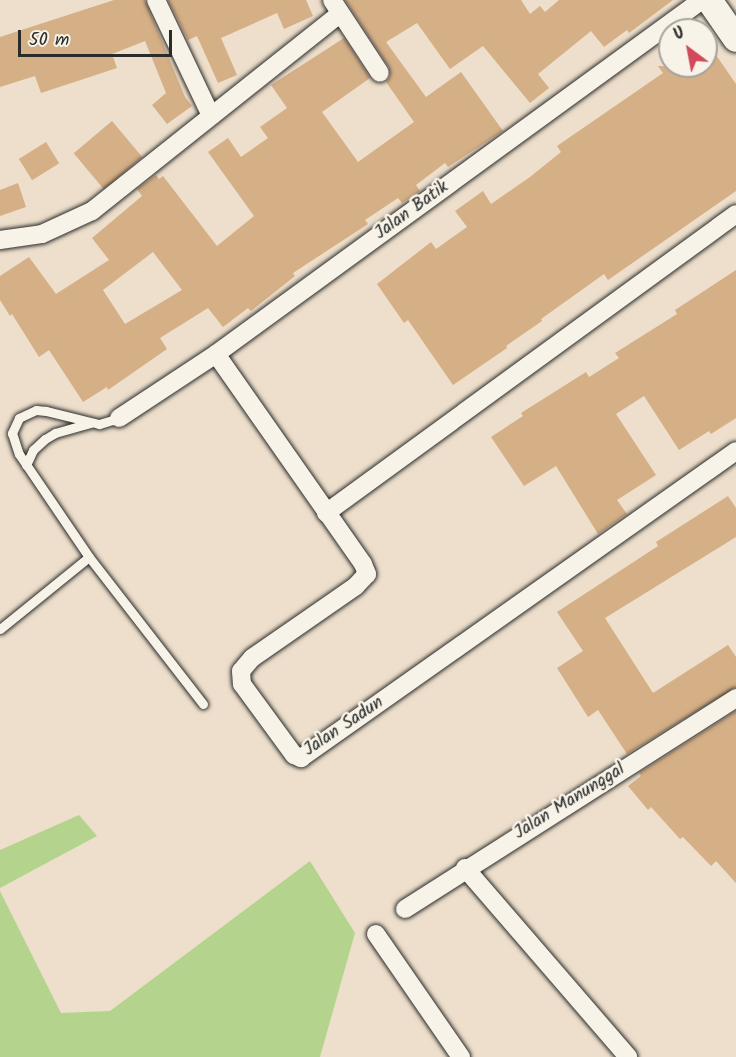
<!DOCTYPE html>
<style>
body{margin:0}
#map{position:relative;width:736px;height:1057px;overflow:hidden;background:#eddfcb;font-family:Kalam,sans-serif}
div>[style]{position:absolute}
.green>*{inset:0;background:#b4d48e}
.building>*{inset:0;background:#d5af86;transform-origin:0 0}
.roads{filter:drop-shadow(0 0 2px #2b2b2b) drop-shadow(0 0 2px #2b2b2b)}
.lane>*{height:9px;margin:-4.5px;padding:0 4.5px;transform-origin:4.5px;border-radius:4.5px;background:#f7f3e8}
.street>*{height:18px;margin:-9px;padding:0 9px;transform-origin:9px;border-radius:9px;background:#f7f3e8}
.secondary>*{height:26px;margin:-13px;padding:0 13px;transform-origin:13px;border-radius:13px;background:#f7f3e8}
span{translate:-50% -50%;white-space:nowrap;text-align:center;line-height:1.15;-webkit-text-stroke:5px #f7f3e8;paint-order:stroke}
.street-label{font-size:18px;color:#2b2b2b}
.north{position:absolute;left:658px;top:18px;width:60px;height:60px;box-sizing:border-box;background:#f7f3e8;border:2px solid #a5a39c;border-radius:50%;rotate:328deg;font-size:16px;font-weight:700;line-height:24px;text-align:center;color:#2b2b2b}
.north::after{content:'';display:block;margin:auto;width:21px;height:27px;background:#d1495b;clip-path:polygon(50% 0,100% 100%,50% 72%,0 100%)}
.scale{position:absolute;left:18px;top:30px;width:154px;height:27px;box-sizing:border-box;border:3px solid #2b2b2b;border-top:0;padding-left:8px;font-size:18px;line-height:21px;white-space:nowrap;color:#2b2b2b;-webkit-text-stroke:4px #f7f3e8;paint-order:stroke}
</style>
<div id="map">
<div class="green">
<i style="clip-path:polygon(79px 815px,97px 836px,0 888px,0 850px)"></i>
<i style="clip-path:polygon(310px 861px,355px 933px,320px 1057px,0 1057px,0 891px,61px 1013px,110px 1011px)"></i>
</div>
<div class="building">
<i style="clip-path:polygon(114px 0,145px 0,185px 97px,192px 106px,167px 124px,152px 105px,166px 93px,145px 41px,112px 54px,117px 68px,41px 93px,35px 76px,0 87px,0 37px)"></i>
<i style="clip-path:polygon(168px 0,306px 0,313px 16px,284px 29px,277px 13px,221px 38px,237px 75px,218px 83px,197px 36px,188px 40px)"></i>
<i style="clip-path:polygon(evenodd,345px 0,521px 0,530px 14px,540px 6px,545px 12px,559px 0,673px 0,629px 33px,627px 30px,604px 47px,591px 31px,538px 74px,549px 88px,530px 103px,483px 46px,450px 69px,417px 23px,386px 42px,426px 97px,461px 72px,503px 131px,448px 167px,445px 163px,416px 185px,420px 191px,402px 203px,398px 198px,365px 220px,368px 224px,293px 273px,295px 276px,251px 311px,248px 308px,223px 327px,208px 308px,160px 338px,167px 349px,108px 390px,107px 387px,83px 402px,49px 350px,39px 357px,12px 314px,10px 316px,0 300px,0 276px,29px 257px,56px 294px,109px 260px,92px 238px,142px 196px,137px 189px,156px 175px,159px 179px,163px 176px,217px 246px,254px 216px,208px 152px,228px 138px,241px 157px,268px 138px,260px 127px,287px 108px,271px 85px,344px 38px,370px 78px,322px 112px,358px 162px,414px 122px,386px 82px,390px 77px,389px 67px,345px 0,153px 252px,182px 290px,125px 324px,103px 290px,153px 252px)"></i>
<i style="clip-path:polygon(716px 55px,736px 84px,736px 191px,608px 280px,604px 274px,541px 319px,542px 321px,506px 346px,507px 348px,453px 385px,408px 320px,404px 323px,377px 284px,431px 242px,436px 249px,467px 227px,455px 211px,483px 191px,491px 204px,530px 177px,561px 152px,557px 146px,663px 73px,658px 66px,706px 66px,706px 62px)"></i>
<i style="left:112px;top:121px;width:47px;height:50px;rotate:50deg"></i>
<i style="left:46px;top:142px;width:25px;height:32px;rotate:58deg"></i>
<i style="clip-path:polygon(18px 183px,26px 207px,0 216px,0 190px)"></i>
<i style="clip-path:polygon(736px 270px,736px 418px,711px 434px,709px 431px,679px 450px,644px 396px,616px 414px,656px 475px,617px 500px,627px 514px,598px 534px,556px 466px,524px 486px,491px 437px,523px 416px,521px 413px,586px 372px,589px 377px,619px 358px,615px 353px,677px 314px,675px 310px)"></i>
<i style="clip-path:polygon(728px 496px,736px 508px,736px 537px,605px 618px,653px 693px,728px 645px,736px 657px,736px 687px,627px 754px,598px 710px,588px 717px,557px 668px,583px 651px,557px 612px,658px 546px,656px 542px)"></i>
<i style="clip-path:polygon(736px 711px,736px 883px,716px 861px,711px 866px,683px 837px,680px 839px,651px 807px,648px 810px,628px 786px,641px 776px,639px 773px)"></i>
</div>
<div class="roads">
<div class="lane">
<i style="left:119px;top:418px;width:21px;rotate:163deg"></i>
<i style="left:99px;top:424px;width:55px;rotate:-166.2deg"></i>
<i style="left:46px;top:411px;width:10px;rotate:-174deg"></i>
<i style="left:36px;top:410px;width:19px;rotate:155deg"></i>
<i style="left:19px;top:418px;width:17px;rotate:115deg"></i>
<i style="left:12px;top:433px;width:22px;rotate:72deg"></i>
<i style="left:19px;top:454px;width:125px;rotate:55.8deg"></i>
<i style="left:89px;top:557px;width:186px;rotate:52.2deg"></i>
<i style="left:26px;top:465px;width:17px;rotate:-65deg"></i>
<i style="left:33px;top:450px;width:16px;rotate:-43deg"></i>
<i style="left:45px;top:439px;width:12px;rotate:-31deg"></i>
<i style="left:55px;top:433px;width:37px;rotate:-16deg"></i>
<i style="left:0;top:629px;width:114px;rotate:-39deg"></i>
</div>
<div class="street">
<i style="left:156px;top:0;width:128px;rotate:64.6deg"></i>
<i style="left:332px;top:0;width:87px;rotate:56.7deg"></i>
<i style="left:0;top:240px;width:42px;rotate:-8.1deg"></i>
<i style="left:42px;top:234px;width:55px;rotate:-24.7deg"></i>
<i style="left:92px;top:211px;width:317px;rotate:-38.5deg"></i>
<i style="left:216px;top:354px;width:256px;rotate:55deg"></i>
<i style="left:363px;top:564px;width:11px;rotate:68deg"></i>
<i style="left:367px;top:574px;width:16px;rotate:133deg"></i>
<i style="left:356px;top:586px;width:126px;rotate:145.3deg"></i>
<i style="left:252px;top:658px;width:17px;rotate:130deg"></i>
<i style="left:241px;top:671px;width:13px;rotate:86deg"></i>
<i style="left:242px;top:684px;width:88px;rotate:53.8deg"></i>
<i style="left:294px;top:755px;width:8px;rotate:23deg"></i>
<i style="left:301px;top:758px;width:532px;rotate:-35.21deg"></i>
<i style="left:119px;top:418px;width:116px;rotate:-33.4deg"></i>
<i style="left:216px;top:354px;width:601px;rotate:-36.07deg"></i>
<i style="left:326px;top:513px;width:507px;rotate:-36.1deg"></i>
<i style="left:465px;top:868px;width:250px;rotate:49.2deg"></i>
<i style="left:405px;top:909px;width:393px;rotate:-32.5deg"></i>
<i style="left:376px;top:934px;width:150px;rotate:55.4deg"></i>
</div>
<div class="secondary">
<i style="left:709px;top:0;width:47px;rotate:55.3deg"></i>
</div>
</div>
<div class="street-label">
<span style="left:412px;top:211px;rotate:-36deg">Jalan Batik</span>
<span style="left:344px;top:727px;rotate:-34deg">Jalan Sadun</span>
<span style="left:570px;top:802px;rotate:-32deg">Jalan Manunggal</span>
</div>
<div class="north">U</div>
<div class="scale">50 m</div>
</div>
